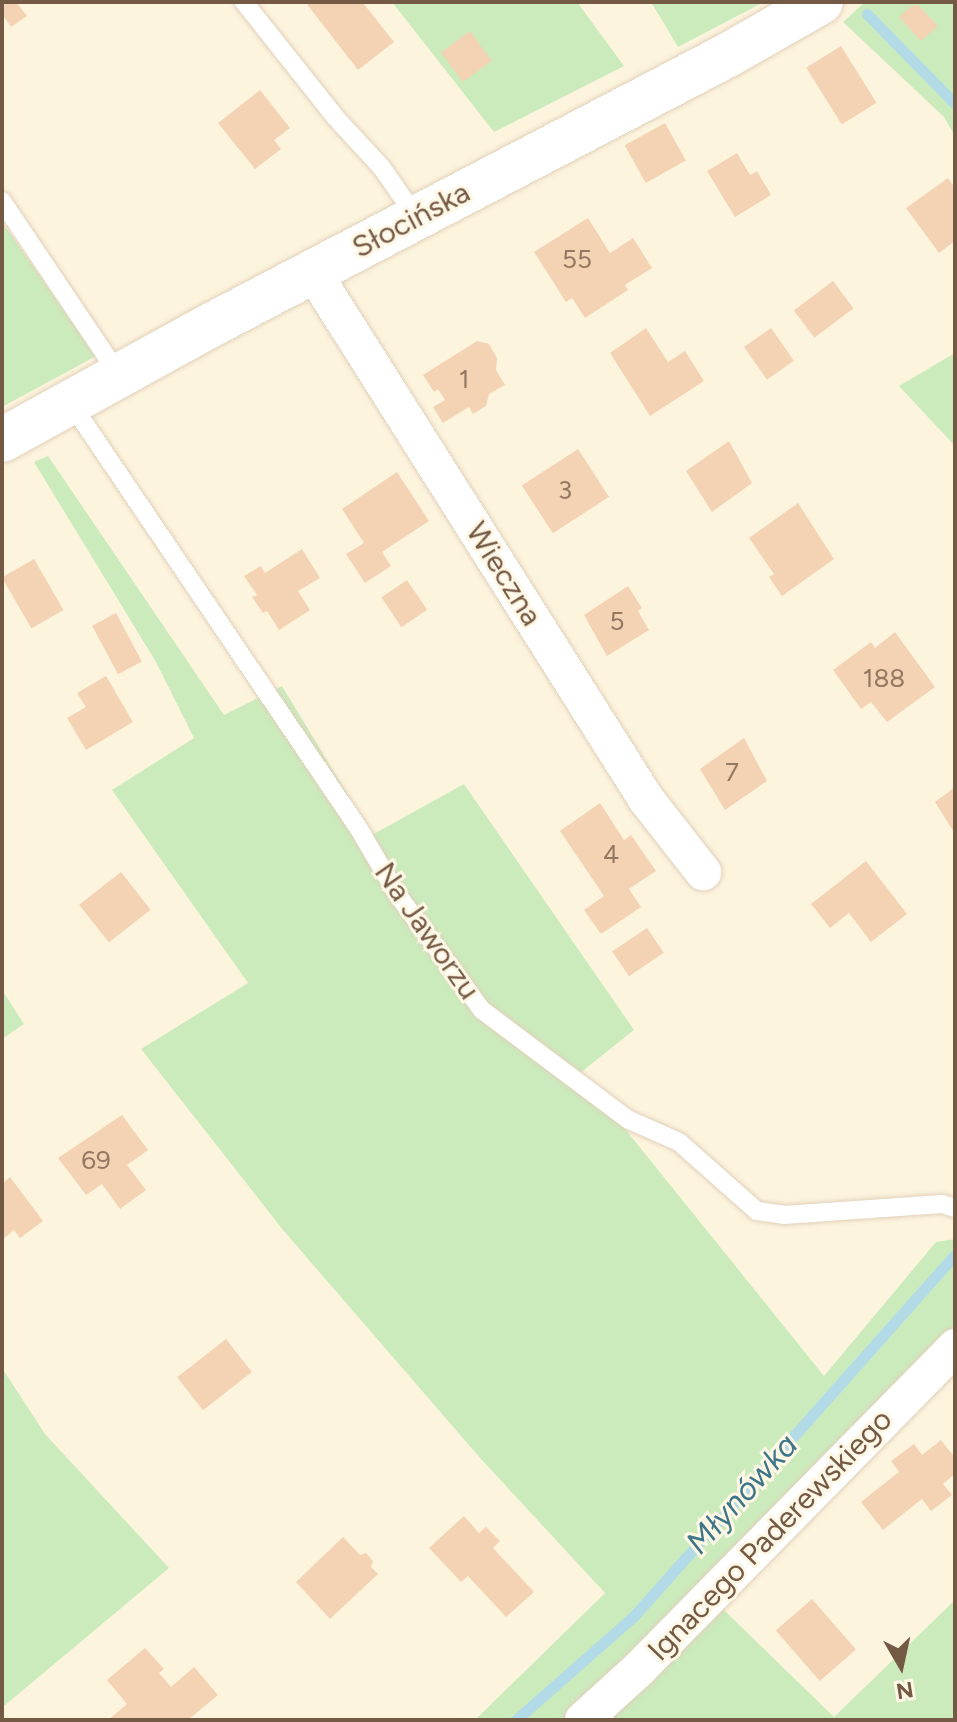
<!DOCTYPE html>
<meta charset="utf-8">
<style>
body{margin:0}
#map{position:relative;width:957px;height:1722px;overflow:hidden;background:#fdf4de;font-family:Figtree,sans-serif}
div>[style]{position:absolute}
.green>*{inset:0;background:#cbebbd}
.stream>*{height:11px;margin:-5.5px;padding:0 5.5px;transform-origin:5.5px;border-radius:5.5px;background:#b2dbe7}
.building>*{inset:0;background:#f4d3b4;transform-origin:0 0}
.roads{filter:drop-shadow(0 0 2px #e1d0ba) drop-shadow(0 0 2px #e1d0ba)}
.service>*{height:18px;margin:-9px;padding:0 9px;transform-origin:9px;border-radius:9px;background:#fff}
.minor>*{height:36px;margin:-18px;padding:0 18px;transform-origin:18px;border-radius:18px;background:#fff}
.tertiary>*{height:44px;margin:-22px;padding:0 22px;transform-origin:22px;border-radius:22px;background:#fff}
span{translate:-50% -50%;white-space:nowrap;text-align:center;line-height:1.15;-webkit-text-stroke:6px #fff7e5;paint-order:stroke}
.number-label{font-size:26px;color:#947861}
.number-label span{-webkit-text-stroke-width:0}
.street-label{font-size:30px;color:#745a45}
.water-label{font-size:32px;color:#3e7689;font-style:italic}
.frame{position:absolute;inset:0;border:4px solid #745a45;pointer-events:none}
.north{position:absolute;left:861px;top:1626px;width:80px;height:80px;-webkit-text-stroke:6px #fff7e5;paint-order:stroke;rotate:171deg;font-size:22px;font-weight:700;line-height:32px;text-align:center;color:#745a45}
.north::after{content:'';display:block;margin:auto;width:28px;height:36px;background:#745a45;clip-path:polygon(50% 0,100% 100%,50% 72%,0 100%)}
</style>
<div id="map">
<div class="green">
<i style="clip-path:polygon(392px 2px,577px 2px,624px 66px,494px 132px)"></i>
<i style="clip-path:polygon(651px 2px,764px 2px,678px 47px)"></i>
<i style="clip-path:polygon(865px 2px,955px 2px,955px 136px,944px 117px,843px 22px)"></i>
<i style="clip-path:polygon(2px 222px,96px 356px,2px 407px)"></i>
<i style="clip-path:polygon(955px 353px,955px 446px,899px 386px)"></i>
<i style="clip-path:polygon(48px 456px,224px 715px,282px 686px,372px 835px,464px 784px,634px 1030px,580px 1073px,824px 1376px,936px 1242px,955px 1239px,955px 1328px,649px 1643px,564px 1720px,475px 1720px,605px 1593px,481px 1459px,283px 1230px,141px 1049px,248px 983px,112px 790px,194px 738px,156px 662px,34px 462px)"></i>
<i style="clip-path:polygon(2px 990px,24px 1024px,2px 1039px)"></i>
<i style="clip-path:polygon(2px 1368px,45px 1434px,169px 1568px,4px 1706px)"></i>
<i style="clip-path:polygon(955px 1600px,955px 1720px,614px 1720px,614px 1714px,723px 1609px,834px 1717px)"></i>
</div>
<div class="stream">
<i style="left:867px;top:14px;width:126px;rotate:45.6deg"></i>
<i style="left:516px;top:1720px;width:157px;rotate:-41.4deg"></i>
<i style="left:634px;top:1616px;width:483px;rotate:-48.4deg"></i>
</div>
<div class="building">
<i style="clip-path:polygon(5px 2px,16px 2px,27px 16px,11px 27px,2px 14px)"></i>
<i style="clip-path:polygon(367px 2px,364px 4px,394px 42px,358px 70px,306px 3px)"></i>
<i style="clip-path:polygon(918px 5px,938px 26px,921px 41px,899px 17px,911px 6px)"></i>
<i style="left:470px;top:31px;width:37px;height:36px;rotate:54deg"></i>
<i style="left:841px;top:46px;width:67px;height:41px;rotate:58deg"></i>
<i style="clip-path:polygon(260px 90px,290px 128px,274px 140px,281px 149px,255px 169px,218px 123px)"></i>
<i style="left:665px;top:123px;width:43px;height:46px;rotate:61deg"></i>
<i style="clip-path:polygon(737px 153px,750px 175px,757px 171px,771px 195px,735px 217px,707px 171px)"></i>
<i style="clip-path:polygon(948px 178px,955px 188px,955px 241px,939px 253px,906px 208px)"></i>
<i style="clip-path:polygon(588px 218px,610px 253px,633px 238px,652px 268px,625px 285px,628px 290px,585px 318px,572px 298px,566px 302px,534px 252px)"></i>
<i style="left:833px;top:281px;width:34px;height:49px;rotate:53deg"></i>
<i style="clip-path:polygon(646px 328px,668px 362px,685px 351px,704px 381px,650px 416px,610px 353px)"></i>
<i style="left:771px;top:328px;width:40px;height:33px;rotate:55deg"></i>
<i style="clip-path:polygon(477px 341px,489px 344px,497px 358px,496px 370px,505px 385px,489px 394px,486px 406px,473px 414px,469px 407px,443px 423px,433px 407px,445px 400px,438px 389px,434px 392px,423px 375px)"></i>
<i style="clip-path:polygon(729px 441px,752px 483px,712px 512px,686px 471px)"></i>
<i style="left:578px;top:449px;width:57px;height:67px;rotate:57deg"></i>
<i style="clip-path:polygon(397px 472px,429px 521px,382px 552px,391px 566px,365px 583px,346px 554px,364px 543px,342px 509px)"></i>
<i style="clip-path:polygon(798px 503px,834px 559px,782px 596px,769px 577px,774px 574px,749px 538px)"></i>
<i style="clip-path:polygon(302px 549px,320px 578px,298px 591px,310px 610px,279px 630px,267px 611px,263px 613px,252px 597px,257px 595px,244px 576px,261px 566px,265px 573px)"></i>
<i style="left:34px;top:559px;width:59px;height:37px;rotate:60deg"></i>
<i style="left:407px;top:580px;width:36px;height:31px;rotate:56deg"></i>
<i style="clip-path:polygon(628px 586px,642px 608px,638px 611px,649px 630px,607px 656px,584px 615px)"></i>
<i style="left:116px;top:613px;width:55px;height:27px;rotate:62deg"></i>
<i style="clip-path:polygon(895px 632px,935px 687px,887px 722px,871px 702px,861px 709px,833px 670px,871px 642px,875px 648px)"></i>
<i style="clip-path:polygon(106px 676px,133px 722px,86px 750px,67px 718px,86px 707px,77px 693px)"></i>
<i style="clip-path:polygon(744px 738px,767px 781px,725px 810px,700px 769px)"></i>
<i style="clip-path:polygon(955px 787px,955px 834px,935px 802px)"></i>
<i style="clip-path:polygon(600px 803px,624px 840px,631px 835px,656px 871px,629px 889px,641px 907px,601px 934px,584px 910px,604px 896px,560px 831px)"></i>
<i style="clip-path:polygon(866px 861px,907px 914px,871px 942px,849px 913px,830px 928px,811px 904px)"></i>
<i style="left:121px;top:872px;width:48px;height:53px;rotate:52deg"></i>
<i style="left:647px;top:928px;width:30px;height:42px;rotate:56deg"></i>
<i style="clip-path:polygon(122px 1115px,148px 1150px,127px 1165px,146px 1190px,120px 1209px,102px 1184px,86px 1195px,58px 1158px)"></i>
<i style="clip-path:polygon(10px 1177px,43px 1221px,20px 1238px,14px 1230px,2px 1240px,2px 1184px)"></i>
<i style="left:226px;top:1339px;width:42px;height:62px;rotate:52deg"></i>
<i style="clip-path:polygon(941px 1440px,955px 1458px,955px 1474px,943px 1484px,952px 1495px,931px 1511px,922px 1499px,883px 1530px,861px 1502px,899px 1472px,891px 1461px,914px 1444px,922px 1455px)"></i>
<i style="clip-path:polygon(464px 1516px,479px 1533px,486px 1527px,500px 1541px,493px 1548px,534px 1592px,506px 1617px,468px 1576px,461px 1582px,429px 1548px)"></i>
<i style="clip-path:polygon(343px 1537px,360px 1555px,366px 1553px,373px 1561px,371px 1567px,378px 1574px,330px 1619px,296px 1582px)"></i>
<i style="left:812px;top:1599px;width:67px;height:48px;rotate:49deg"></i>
<i style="clip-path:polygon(145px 1648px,164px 1669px,159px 1673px,171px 1687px,194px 1667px,218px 1695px,188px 1720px,108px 1720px,127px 1704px,107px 1680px)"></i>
</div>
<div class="roads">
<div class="service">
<i style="left:244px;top:2px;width:147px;rotate:51.6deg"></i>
<i style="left:335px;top:117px;width:69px;rotate:47.3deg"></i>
<i style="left:382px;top:168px;width:60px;rotate:55.2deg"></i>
<i style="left:2px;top:201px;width:210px;rotate:56.1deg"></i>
<i style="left:70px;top:402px;width:516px;rotate:55.91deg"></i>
<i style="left:359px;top:829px;width:75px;rotate:59.7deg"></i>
<i style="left:397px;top:894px;width:144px;rotate:53.8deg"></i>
<i style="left:482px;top:1010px;width:181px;rotate:36.9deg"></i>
<i style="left:627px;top:1119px;width:57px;rotate:23.9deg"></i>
<i style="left:679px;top:1142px;width:104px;rotate:41.5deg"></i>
<i style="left:757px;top:1211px;width:27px;rotate:8deg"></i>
<i style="left:784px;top:1215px;width:158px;rotate:-4deg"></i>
<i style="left:942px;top:1204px;width:14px;rotate:17deg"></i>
</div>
<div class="minor">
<i style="left:313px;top:272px;width:623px;rotate:57.71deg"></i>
<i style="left:646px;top:799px;width:93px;rotate:52deg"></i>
<i style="left:583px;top:1720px;width:74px;rotate:-42.3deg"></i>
<i style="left:638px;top:1670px;width:453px;rotate:-45.5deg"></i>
</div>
<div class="tertiary">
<i style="left:2px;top:440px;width:241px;rotate:-28.8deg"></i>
<i style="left:213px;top:324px;width:581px;rotate:-27.58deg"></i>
<i style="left:728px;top:55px;width:107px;rotate:-29.7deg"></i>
</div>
</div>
<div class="number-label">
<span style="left:577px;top:260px">55</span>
<span style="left:464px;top:380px">1</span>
<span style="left:565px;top:491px">3</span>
<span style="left:617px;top:622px">5</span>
<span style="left:884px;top:679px">188</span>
<span style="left:732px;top:773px">7</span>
<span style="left:611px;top:855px">4</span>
<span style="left:96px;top:1161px">69</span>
</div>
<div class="street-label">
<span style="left:411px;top:220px;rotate:-28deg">Słocińska</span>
<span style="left:504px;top:574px;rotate:58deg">Wieczna</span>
<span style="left:427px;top:931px;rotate:55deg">Na Jaworzu</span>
<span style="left:770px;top:1535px;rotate:-46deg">Ignacego Paderewskiego</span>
</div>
<div class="water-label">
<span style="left:742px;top:1494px;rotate:-48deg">Młynówka</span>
</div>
<div class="frame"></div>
<div class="north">N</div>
</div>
